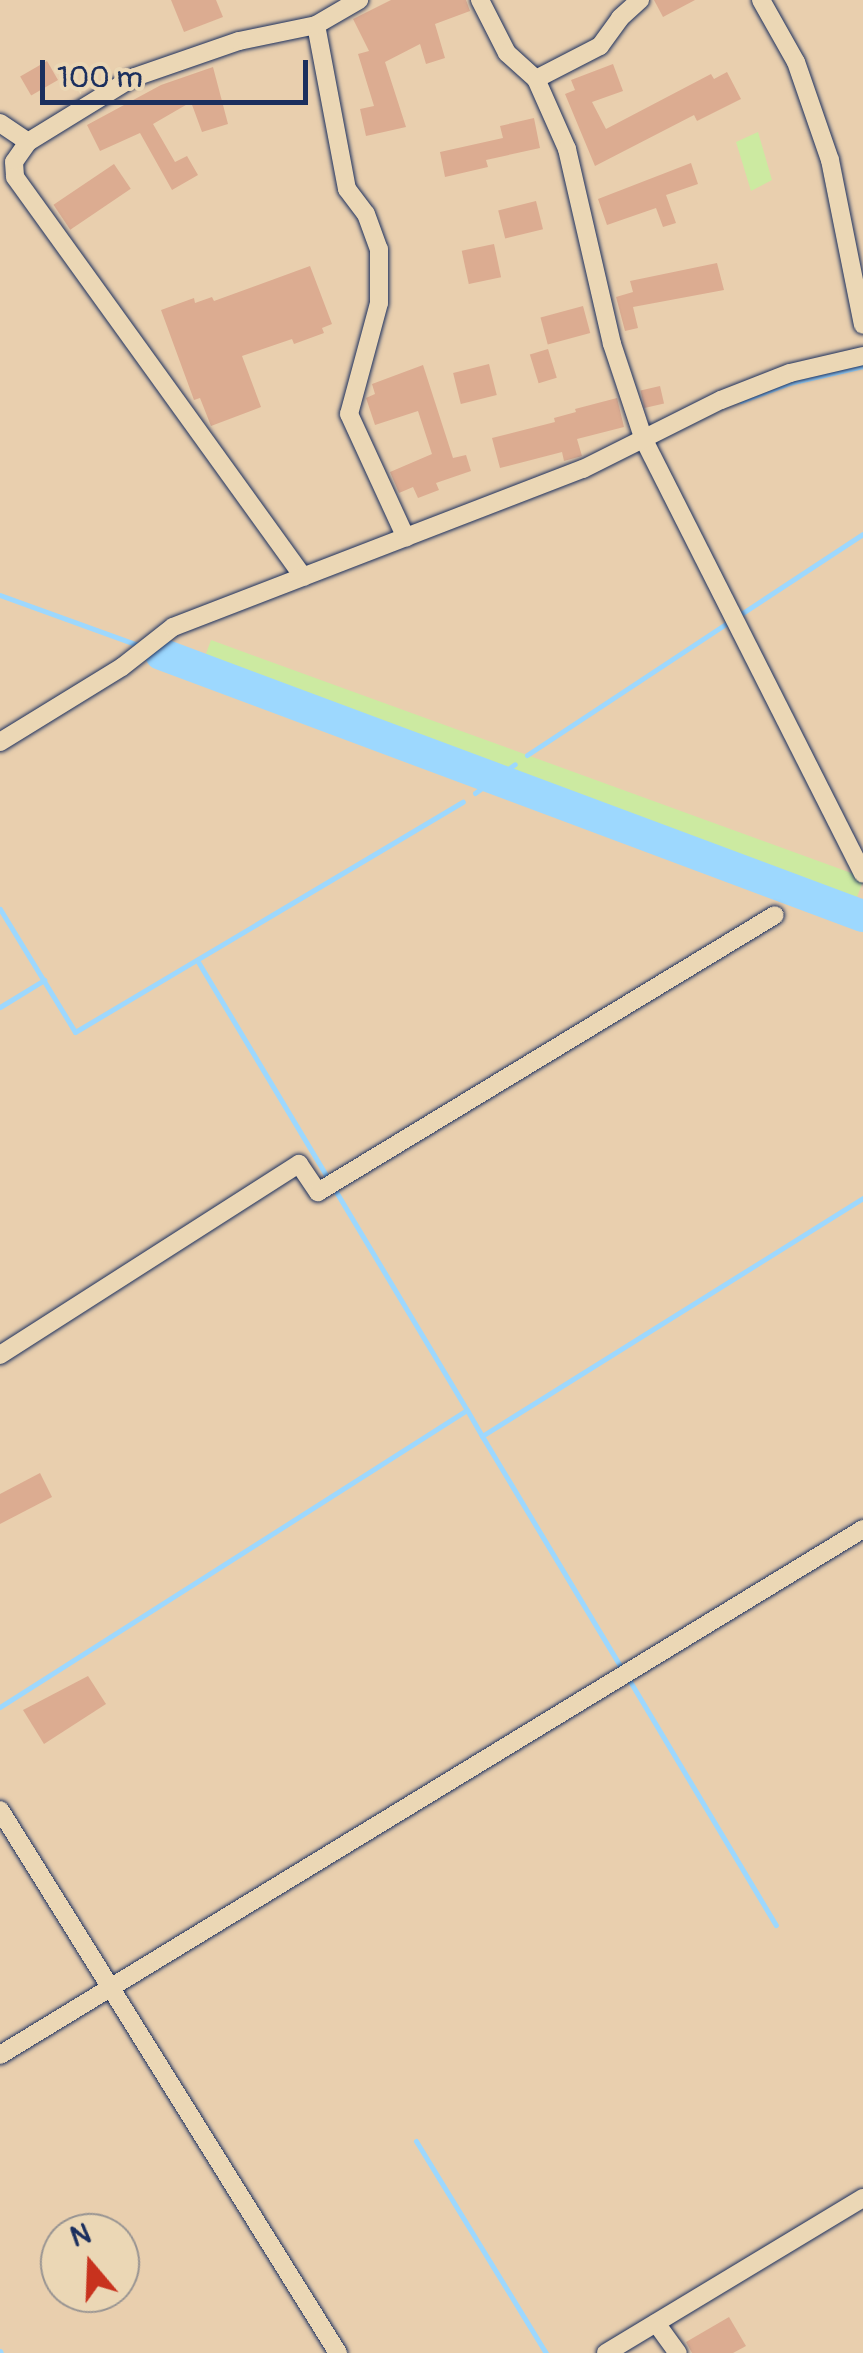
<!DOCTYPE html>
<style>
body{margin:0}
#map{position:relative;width:863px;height:2353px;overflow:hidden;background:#e9cfae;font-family:Pangolin,sans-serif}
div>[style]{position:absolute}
.green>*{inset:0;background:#cceaa1;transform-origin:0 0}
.stream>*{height:5px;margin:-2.5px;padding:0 2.5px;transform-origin:2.5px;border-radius:2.5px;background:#9dd8fe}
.river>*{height:32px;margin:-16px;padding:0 16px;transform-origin:16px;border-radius:16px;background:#9dd8fe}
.building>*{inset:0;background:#dcac91;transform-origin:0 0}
.roads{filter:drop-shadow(0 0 2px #1b2f5e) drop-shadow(0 0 2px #1b2f5e)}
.street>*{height:18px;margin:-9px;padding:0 9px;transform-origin:9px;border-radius:9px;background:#ebd7b5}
span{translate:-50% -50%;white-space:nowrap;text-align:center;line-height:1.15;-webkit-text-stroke:8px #ebd7b5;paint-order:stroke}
.north{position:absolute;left:40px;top:2213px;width:100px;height:100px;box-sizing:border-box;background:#ebd7b5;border:2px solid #989492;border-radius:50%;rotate:341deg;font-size:28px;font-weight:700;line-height:40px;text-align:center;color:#1b2f5e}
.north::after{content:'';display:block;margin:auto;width:35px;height:45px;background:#c8321e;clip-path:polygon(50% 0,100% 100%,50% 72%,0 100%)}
.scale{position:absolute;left:40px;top:60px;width:268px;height:45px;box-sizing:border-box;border:5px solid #1b2f5e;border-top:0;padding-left:12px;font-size:30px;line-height:35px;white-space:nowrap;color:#1b2f5e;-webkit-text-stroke:8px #ebd7b5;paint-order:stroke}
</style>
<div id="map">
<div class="green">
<i style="clip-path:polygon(758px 132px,772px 180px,751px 191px,736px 142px)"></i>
<i style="left:211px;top:640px;width:695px;height:21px;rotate:20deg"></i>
</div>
<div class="stream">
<i style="left:741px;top:401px;width:51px;rotate:-20.6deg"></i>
<i style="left:789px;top:383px;width:76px;rotate:-12.9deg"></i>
<i style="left:0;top:595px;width:147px;rotate:19.9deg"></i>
<i style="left:738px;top:616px;width:149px;rotate:-33.3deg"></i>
<i style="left:527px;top:755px;width:242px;rotate:-33.4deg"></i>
<i style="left:475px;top:793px;width:49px;rotate:-35.9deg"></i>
<i style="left:0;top:909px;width:144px;rotate:58.6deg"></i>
<i style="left:75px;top:1032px;width:451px;rotate:-30.7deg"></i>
<i style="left:197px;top:960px;width:525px;rotate:59.04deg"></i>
<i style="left:0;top:1007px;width:52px;rotate:-31.5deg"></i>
<i style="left:482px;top:1436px;width:272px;rotate:59deg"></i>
<i style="left:628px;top:1678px;width:288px;rotate:59.1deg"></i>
<i style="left:0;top:1707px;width:553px;rotate:-32.46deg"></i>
<i style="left:467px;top:1410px;width:30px;rotate:60deg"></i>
<i style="left:482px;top:1436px;width:449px;rotate:-32deg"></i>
<i style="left:416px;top:2141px;width:249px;rotate:58.5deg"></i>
<i style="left:0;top:2351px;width:2px;rotate:63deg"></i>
</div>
<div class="river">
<i style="left:161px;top:654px;width:749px;rotate:20.47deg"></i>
</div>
<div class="building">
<i style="clip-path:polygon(171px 0,216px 0,223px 17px,184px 32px)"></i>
<i style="clip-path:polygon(391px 0,466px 0,470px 11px,435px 24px,445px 58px,426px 64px,420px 44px,385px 62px,406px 127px,366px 136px,360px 109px,374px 106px,358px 54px,369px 51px,353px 19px)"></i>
<i style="clip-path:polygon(654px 0,695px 0,663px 17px)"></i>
<i style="left:47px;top:61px;width:22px;height:31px;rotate:60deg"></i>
<i style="clip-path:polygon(613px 64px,623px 91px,592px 102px,606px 129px,711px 74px,714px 79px,727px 72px,741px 99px,697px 121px,694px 115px,595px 166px,565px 94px,575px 90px,571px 80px)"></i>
<i style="clip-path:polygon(213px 67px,228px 124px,202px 132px,191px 102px,153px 124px,175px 162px,187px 156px,198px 175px,172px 190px,140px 133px,100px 151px,87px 125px,161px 85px)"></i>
<i style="clip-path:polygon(534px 118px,540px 148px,486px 160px,488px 167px,445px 177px,440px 152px,503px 138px,500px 126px)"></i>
<i style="clip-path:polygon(691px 163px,698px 184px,666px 195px,676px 223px,663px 227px,656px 208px,607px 225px,598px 199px)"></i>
<i style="left:114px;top:164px;width:30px;height:73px;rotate:56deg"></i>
<i style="left:536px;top:201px;width:29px;height:39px;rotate:76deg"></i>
<i style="left:494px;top:244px;width:34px;height:33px;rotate:78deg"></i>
<i style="clip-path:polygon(717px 263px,724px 290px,633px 307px,638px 328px,625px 331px,616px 297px,633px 292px,630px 281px)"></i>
<i style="clip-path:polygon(310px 266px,332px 324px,322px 328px,324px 333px,294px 344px,292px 339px,242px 356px,261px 407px,211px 426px,200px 398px,194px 400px,161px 310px,194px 298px,195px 303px,212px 297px,214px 301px)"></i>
<i style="left:583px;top:306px;width:28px;height:44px;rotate:75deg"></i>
<i style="left:548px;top:349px;width:30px;height:19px;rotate:73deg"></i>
<i style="left:489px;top:364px;width:32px;height:37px;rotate:76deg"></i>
<i style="clip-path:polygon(423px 365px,453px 458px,466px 455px,471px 471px,436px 483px,439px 490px,418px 498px,413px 487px,399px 493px,390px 472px,432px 454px,418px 411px,375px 425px,366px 398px,375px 394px,372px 384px)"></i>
<i style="left:660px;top:386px;width:18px;height:20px;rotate:77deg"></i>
<i style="clip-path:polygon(617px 398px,624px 427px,577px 439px,582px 456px,564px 461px,562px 452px,500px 468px,492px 438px,555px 422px,554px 418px,576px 412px,575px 409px)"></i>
<i style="clip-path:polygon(40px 1473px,52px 1497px,0 1524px,0 1494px)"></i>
<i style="clip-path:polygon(88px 1676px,106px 1704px,44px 1744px,23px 1710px)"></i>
<i style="clip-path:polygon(729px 2317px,746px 2346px,733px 2353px,692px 2353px,686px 2342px)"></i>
</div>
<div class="roads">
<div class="street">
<i style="left:480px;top:0;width:59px;rotate:63deg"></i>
<i style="left:507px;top:53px;width:39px;rotate:42deg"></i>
<i style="left:536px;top:79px;width:77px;rotate:66.1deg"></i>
<i style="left:567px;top:149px;width:200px;rotate:77deg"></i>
<i style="left:612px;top:344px;width:101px;rotate:71.6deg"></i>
<i style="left:644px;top:440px;width:486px;rotate:63.2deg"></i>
<i style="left:761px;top:0;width:71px;rotate:60.6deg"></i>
<i style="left:796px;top:62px;width:104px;rotate:70.9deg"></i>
<i style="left:830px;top:160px;width:168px;rotate:78.7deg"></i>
<i style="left:316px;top:25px;width:167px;rotate:79.3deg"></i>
<i style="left:347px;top:189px;width:31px;rotate:53deg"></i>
<i style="left:366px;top:214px;width:37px;rotate:70deg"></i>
<i style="left:379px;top:249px;width:54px;rotate:90deg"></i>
<i style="left:379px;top:303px;width:115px;rotate:105.1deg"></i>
<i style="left:349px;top:414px;width:136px;rotate:65.3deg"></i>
<i style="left:536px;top:79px;width:72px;rotate:-27.3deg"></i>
<i style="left:600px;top:46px;width:34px;rotate:-54deg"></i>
<i style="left:620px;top:18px;width:27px;rotate:-42deg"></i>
<i style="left:0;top:123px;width:34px;rotate:34deg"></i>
<i style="left:28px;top:142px;width:122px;rotate:-31.6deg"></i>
<i style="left:132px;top:78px;width:113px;rotate:-19.1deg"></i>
<i style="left:239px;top:41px;width:79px;rotate:-11.7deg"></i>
<i style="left:316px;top:25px;width:50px;rotate:-30.2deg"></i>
<i style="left:28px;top:142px;width:24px;rotate:125deg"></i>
<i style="left:14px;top:162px;width:15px;rotate:86deg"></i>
<i style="left:15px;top:177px;width:493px;rotate:54.2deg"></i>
<i style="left:0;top:742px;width:143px;rotate:-31.6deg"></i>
<i style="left:122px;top:667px;width:65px;rotate:-38.1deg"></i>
<i style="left:173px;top:627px;width:439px;rotate:-21.1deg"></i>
<i style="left:583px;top:469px;width:154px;rotate:-26.6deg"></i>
<i style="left:721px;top:400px;width:74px;rotate:-21.4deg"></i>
<i style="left:790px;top:373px;width:75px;rotate:-13.1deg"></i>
<i style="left:0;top:1355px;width:355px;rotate:-32.6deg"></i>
<i style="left:299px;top:1164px;width:34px;rotate:56deg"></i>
<i style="left:318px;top:1192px;width:534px;rotate:-31.22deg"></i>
<i style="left:0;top:1810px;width:640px;rotate:58.1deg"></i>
<i style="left:0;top:2055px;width:1011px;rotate:-31.36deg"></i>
<i style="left:656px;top:2323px;width:37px;rotate:54deg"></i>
<i style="left:606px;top:2353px;width:300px;rotate:-31.1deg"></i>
</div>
</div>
<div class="north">N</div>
<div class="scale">100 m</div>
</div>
